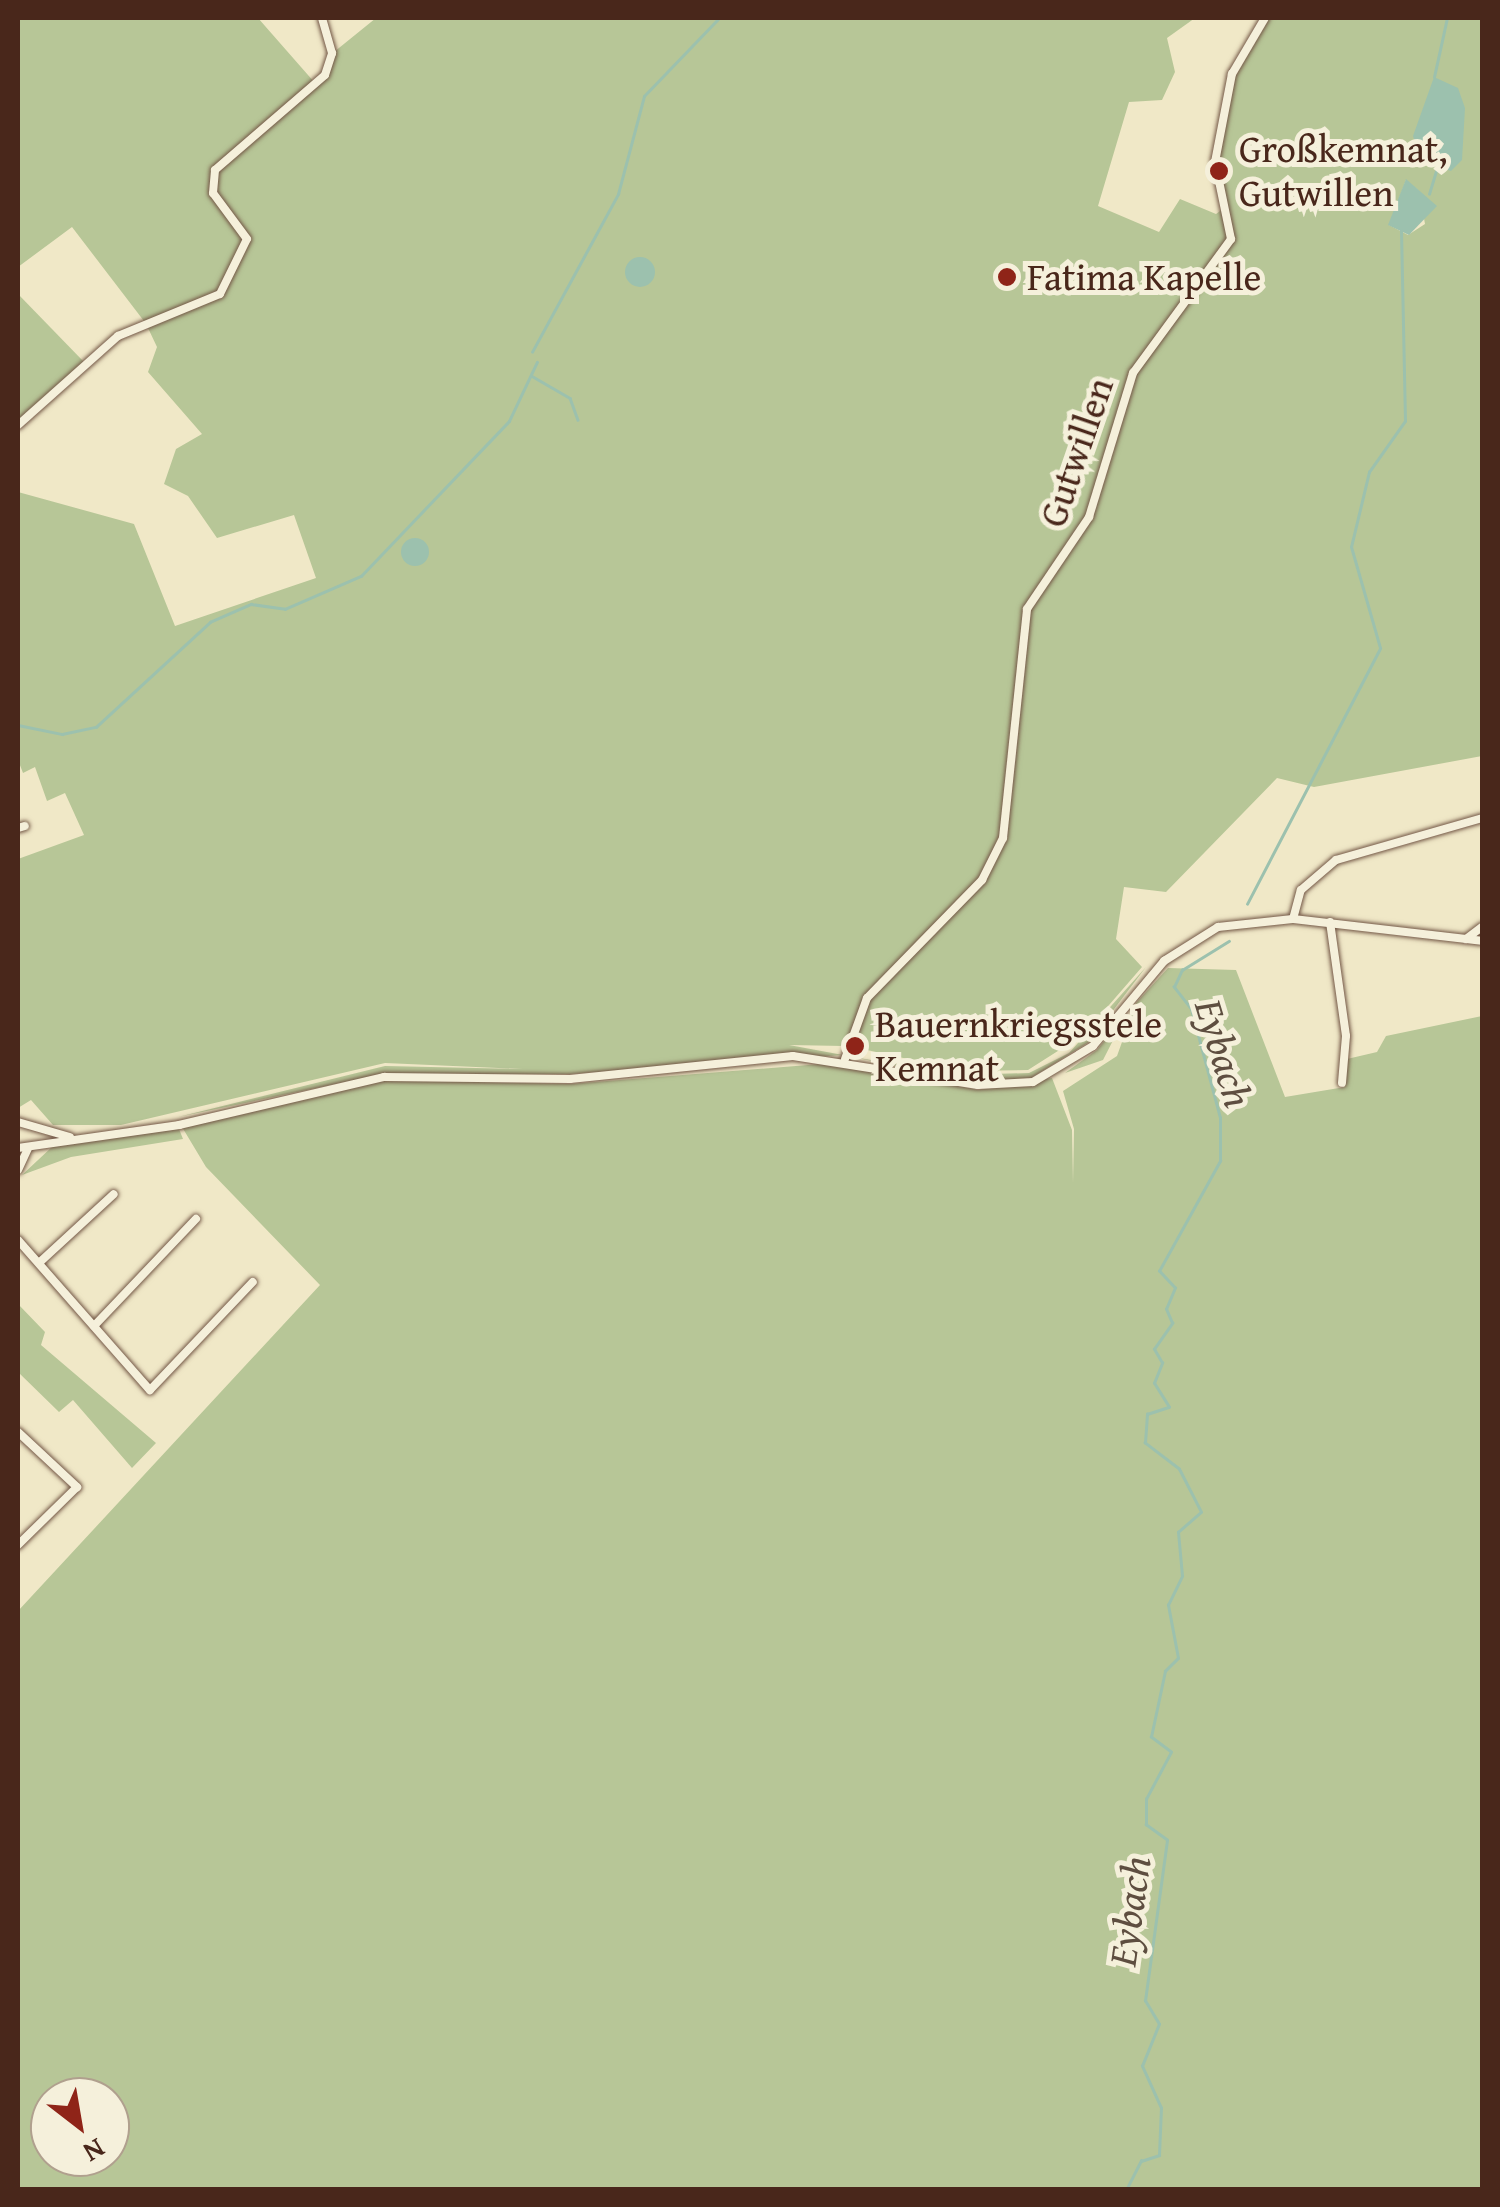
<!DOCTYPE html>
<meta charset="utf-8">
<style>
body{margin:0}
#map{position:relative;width:1500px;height:2207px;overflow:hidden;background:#f0e8c7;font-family:"Gentium Book Plus",serif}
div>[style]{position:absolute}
.green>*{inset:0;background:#b7c697}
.water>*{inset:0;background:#9cc1ae}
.round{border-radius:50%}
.stream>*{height:2.5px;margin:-1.25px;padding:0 1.25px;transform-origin:1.25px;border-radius:1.25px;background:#9cc1ae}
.roads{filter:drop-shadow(0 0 2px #735746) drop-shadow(0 0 2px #735746)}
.street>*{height:8px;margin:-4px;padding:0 4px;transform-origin:4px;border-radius:4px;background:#f5f0db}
.dots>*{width:28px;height:28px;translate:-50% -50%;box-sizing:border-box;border:5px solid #f5f0db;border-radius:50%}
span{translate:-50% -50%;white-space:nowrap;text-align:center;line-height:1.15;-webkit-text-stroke:10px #f5f0db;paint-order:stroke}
.poi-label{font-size:38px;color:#49271b}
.left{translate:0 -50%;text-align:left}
.street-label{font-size:38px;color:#49271b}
.water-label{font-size:40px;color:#5e4e40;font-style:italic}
.frame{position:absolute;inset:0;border:20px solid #49271b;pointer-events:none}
.north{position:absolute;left:30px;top:2077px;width:100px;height:100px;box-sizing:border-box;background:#f5f0db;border:2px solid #b0a08e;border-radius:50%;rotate:149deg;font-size:28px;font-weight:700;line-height:40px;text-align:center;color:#49271b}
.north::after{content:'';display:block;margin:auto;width:35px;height:45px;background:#8f2418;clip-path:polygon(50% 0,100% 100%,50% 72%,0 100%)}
</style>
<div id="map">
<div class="green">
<i style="clip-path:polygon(18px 18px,258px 18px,315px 83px,214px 170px,212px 194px,245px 239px,219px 293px,147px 325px,72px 227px,18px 267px)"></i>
<i style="clip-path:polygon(evenodd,376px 18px,1195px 18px,1167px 38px,1175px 72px,1162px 100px,1129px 102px,1098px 206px,1159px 232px,1180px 199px,1216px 214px,1228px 205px,1217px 161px,1235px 75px,1268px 18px,1482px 18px,1482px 756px,1314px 787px,1277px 778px,1166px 892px,1124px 887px,1116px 939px,1142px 967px,1083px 1035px,1028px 1070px,962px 1071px,849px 1046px,869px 1000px,984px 882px,1006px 839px,1007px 818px,980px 879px,865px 997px,844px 1046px,789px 1045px,843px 1055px,570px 1074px,383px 1074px,178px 1117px,385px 1066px,523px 1069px,385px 1063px,121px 1125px,53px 1125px,31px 1100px,18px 1108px,18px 859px,84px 835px,65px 793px,47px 801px,35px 767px,23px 773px,18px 760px,18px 492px,134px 524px,175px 626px,316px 578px,294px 515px,217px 538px,188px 496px,164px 484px,176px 449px,202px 434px,148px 372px,157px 347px,148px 328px,221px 295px,248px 238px,215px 193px,217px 170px,318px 83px,334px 52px,376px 18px,1406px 180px,1419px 191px,1425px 224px,1408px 235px,1389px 225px,1406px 180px)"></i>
<i style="clip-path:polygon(18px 294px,84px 362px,18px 423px)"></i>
<i style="clip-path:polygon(1146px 967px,1089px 1042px,1031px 1078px,977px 1082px,847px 1056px,960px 1075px,1029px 1073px,1069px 1053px)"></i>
<i style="clip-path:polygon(evenodd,1168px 968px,1236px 970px,1285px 1097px,1345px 1087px,1347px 1059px,1377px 1052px,1386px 1036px,1482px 1016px,1482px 2189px,18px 2189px,18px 1611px,320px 1285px,206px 1167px,182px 1127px,384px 1080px,570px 1084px,845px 1062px,978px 1090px,1052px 1078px,1072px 1130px,1073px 1183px,1074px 1129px,1063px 1091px,1117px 1056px,1136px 1003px,1168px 968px,50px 2097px,110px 2097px,110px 2157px,50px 2157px,50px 2097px)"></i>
<i style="clip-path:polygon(1127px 1013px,1103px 1060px,1065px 1073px,1097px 1050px)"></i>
<i style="clip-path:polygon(179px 1129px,183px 1139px,71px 1157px,22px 1175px,53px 1146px)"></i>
<i style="clip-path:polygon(18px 1304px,45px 1332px,41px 1345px,156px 1443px,132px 1468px,73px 1400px,59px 1412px,18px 1372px)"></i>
</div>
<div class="water">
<i style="clip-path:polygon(1434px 77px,1458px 88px,1465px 108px,1462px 160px,1451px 171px,1421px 161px,1413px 136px)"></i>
<i style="clip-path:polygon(1406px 179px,1437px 206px,1409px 235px,1388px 225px)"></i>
<i class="round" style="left:625px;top:257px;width:30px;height:30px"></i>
<i class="round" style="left:401px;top:538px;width:28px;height:28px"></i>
</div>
<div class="stream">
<i style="left:1434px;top:77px;width:60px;rotate:-77.6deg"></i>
<i style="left:1429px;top:194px;width:27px;rotate:-73deg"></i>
<i style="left:532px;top:352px;width:180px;rotate:-61.4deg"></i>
<i style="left:618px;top:194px;width:101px;rotate:-75.1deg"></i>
<i style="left:644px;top:96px;width:108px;rotate:-46.1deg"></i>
<i style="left:532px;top:376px;width:44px;rotate:30.1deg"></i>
<i style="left:570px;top:398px;width:23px;rotate:70deg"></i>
<i style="left:18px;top:725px;width:45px;rotate:11.6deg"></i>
<i style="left:62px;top:734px;width:35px;rotate:-12deg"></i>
<i style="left:96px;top:727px;width:155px;rotate:-42.6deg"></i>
<i style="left:210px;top:622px;width:45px;rotate:-23.7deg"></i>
<i style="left:251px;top:604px;width:34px;rotate:8deg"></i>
<i style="left:285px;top:609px;width:83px;rotate:-23.5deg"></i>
<i style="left:361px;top:576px;width:214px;rotate:-46.3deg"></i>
<i style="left:509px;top:421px;width:65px;rotate:-64.6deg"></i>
<i style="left:1247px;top:904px;width:288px;rotate:-62.5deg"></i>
<i style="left:1380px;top:648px;width:105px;rotate:-106deg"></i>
<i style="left:1351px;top:547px;width:77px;rotate:-76.5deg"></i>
<i style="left:1369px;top:472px;width:62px;rotate:-54.8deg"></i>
<i style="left:1405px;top:421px;width:190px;rotate:-91.2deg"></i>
<i style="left:1126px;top:2190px;width:33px;rotate:-63deg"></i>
<i style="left:1141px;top:2161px;width:19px;rotate:-18deg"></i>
<i style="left:1159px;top:2155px;width:47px;rotate:-87.6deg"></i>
<i style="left:1161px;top:2108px;width:46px;rotate:-114.3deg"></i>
<i style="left:1142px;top:2066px;width:45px;rotate:-68deg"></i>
<i style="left:1159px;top:2024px;width:27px;rotate:-121deg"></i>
<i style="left:1145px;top:2001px;width:162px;rotate:-82.2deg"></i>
<i style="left:1167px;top:1840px;width:26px;rotate:-144deg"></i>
<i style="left:1146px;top:1825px;width:26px;rotate:-90deg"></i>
<i style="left:1146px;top:1799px;width:53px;rotate:-62deg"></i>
<i style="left:1171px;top:1752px;width:25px;rotate:-143deg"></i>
<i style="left:1151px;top:1737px;width:67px;rotate:-78deg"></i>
<i style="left:1165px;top:1671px;width:18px;rotate:-45deg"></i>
<i style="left:1178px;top:1658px;width:54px;rotate:-100.7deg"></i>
<i style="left:1168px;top:1605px;width:32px;rotate:-64deg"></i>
<i style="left:1182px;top:1576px;width:44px;rotate:-95.2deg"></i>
<i style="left:1178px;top:1532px;width:30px;rotate:-41deg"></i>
<i style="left:1201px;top:1512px;width:48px;rotate:-117.1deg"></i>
<i style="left:1179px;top:1469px;width:43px;rotate:-142.6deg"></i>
<i style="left:1145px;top:1443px;width:29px;rotate:-86deg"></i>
<i style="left:1147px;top:1414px;width:23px;rotate:-18deg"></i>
<i style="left:1169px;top:1407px;width:28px;rotate:-122deg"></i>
<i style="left:1154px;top:1383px;width:22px;rotate:-68deg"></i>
<i style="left:1162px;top:1363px;width:16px;rotate:-120deg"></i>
<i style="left:1154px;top:1349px;width:32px;rotate:-55deg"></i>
<i style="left:1172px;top:1323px;width:15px;rotate:-113deg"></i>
<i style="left:1166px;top:1309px;width:23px;rotate:-67deg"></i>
<i style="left:1175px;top:1288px;width:23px;rotate:-133deg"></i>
<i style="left:1159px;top:1271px;width:126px;rotate:-61deg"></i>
<i style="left:1220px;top:1161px;width:43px;rotate:-90deg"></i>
<i style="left:1220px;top:1118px;width:113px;rotate:-104.9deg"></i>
<i style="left:1191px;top:1009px;width:28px;rotate:-128deg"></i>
<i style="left:1174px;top:987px;width:19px;rotate:-65deg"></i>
<i style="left:1182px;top:970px;width:55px;rotate:-31.7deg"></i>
</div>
<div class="roads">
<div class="street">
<i style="left:18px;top:425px;width:134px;rotate:-41.7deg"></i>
<i style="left:118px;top:336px;width:110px;rotate:-22.4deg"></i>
<i style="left:220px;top:294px;width:61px;rotate:-63.9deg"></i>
<i style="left:247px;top:239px;width:57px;rotate:-126.5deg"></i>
<i style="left:213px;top:193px;width:23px;rotate:-85deg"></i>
<i style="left:215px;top:170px;width:145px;rotate:-40.8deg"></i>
<i style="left:325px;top:75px;width:23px;rotate:-72deg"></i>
<i style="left:332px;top:53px;width:36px;rotate:-106deg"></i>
<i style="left:18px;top:828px;width:7px;rotate:-16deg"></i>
<i style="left:1293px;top:919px;width:30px;rotate:-75deg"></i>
<i style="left:1301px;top:890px;width:46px;rotate:-40.6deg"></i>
<i style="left:1336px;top:860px;width:152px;rotate:-16deg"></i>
<i style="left:1330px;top:922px;width:115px;rotate:82deg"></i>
<i style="left:1346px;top:1036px;width:47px;rotate:94.9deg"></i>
<i style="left:1466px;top:939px;width:20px;rotate:-37deg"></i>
<i style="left:845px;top:1059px;width:65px;rotate:-70.2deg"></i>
<i style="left:867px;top:998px;width:165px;rotate:-45.7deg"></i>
<i style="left:982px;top:880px;width:47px;rotate:-63.4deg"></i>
<i style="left:1003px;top:838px;width:230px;rotate:-84deg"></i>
<i style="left:1027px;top:609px;width:111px;rotate:-56deg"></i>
<i style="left:1089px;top:517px;width:151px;rotate:-73deg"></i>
<i style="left:1133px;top:373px;width:166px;rotate:-53.8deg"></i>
<i style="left:1231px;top:239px;width:79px;rotate:-101.7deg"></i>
<i style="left:1215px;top:162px;width:90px;rotate:-79.1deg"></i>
<i style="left:1232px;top:74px;width:65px;rotate:-59.5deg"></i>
<i style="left:18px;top:1122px;width:54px;rotate:16.1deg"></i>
<i style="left:18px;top:1148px;width:163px;rotate:-8.1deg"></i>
<i style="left:179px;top:1125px;width:211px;rotate:-13.2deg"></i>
<i style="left:384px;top:1077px;width:186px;rotate:0.6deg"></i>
<i style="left:570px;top:1079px;width:224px;rotate:-5.9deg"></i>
<i style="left:793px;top:1056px;width:187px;rotate:8.9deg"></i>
<i style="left:978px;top:1085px;width:55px;rotate:-3.1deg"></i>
<i style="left:1033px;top:1082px;width:70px;rotate:-31deg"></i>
<i style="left:1093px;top:1046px;width:111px;rotate:-50.1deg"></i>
<i style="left:1164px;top:961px;width:64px;rotate:-32.2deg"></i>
<i style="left:1218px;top:927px;width:75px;rotate:-6.1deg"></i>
<i style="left:1293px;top:919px;width:190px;rotate:6.6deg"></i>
<i style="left:18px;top:1170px;width:23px;rotate:-65deg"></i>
<i style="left:18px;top:1240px;width:200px;rotate:48.7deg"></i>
<i style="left:150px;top:1390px;width:149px;rotate:-46.4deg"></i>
<i style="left:40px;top:1262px;width:100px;rotate:-42.6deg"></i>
<i style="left:94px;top:1326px;width:148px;rotate:-46.4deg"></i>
<i style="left:18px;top:1432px;width:81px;rotate:43deg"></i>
<i style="left:77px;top:1487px;width:83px;rotate:135.5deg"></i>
</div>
</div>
<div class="dots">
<i style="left:1219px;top:171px;background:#8f2418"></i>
<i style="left:1007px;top:277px;background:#8f2418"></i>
<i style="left:855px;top:1046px;background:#8f2418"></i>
</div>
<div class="poi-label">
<span class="left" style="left:1239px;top:171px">Großkemnat,<br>Gutwillen</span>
<span class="left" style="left:1027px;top:277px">Fatima Kapelle</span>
<span class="left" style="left:875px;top:1046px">Bauernkriegsstele<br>Kemnat</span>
</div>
<div class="street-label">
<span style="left:1076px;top:452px;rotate:-71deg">Gutwillen</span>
</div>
<div class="water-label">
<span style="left:1224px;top:1053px;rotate:73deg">Eybach</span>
<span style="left:1129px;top:1911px;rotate:-82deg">Eybach</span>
</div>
<div class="frame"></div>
<div class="north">N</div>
</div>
